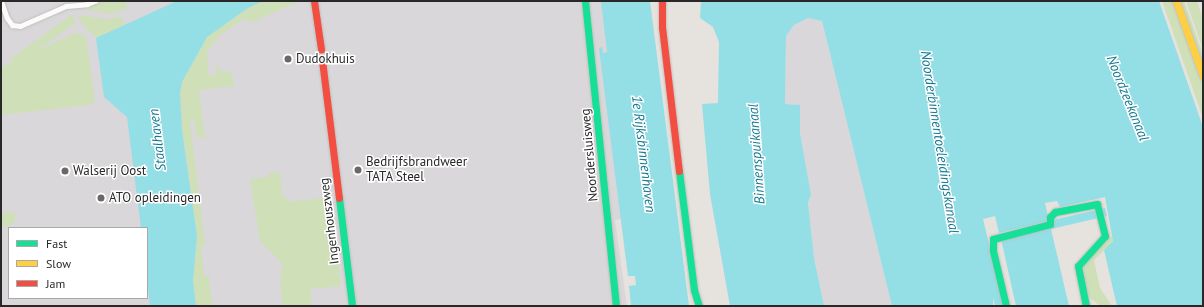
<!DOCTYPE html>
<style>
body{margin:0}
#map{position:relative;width:1204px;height:307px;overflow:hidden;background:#e6e2de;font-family:"PT Sans",sans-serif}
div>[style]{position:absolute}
.industrial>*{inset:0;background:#d9d7d9}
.green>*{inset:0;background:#cfe0b8;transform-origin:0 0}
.water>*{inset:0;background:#94dee5}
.roads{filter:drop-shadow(0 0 1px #c0bfbf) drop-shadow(0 0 1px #c0bfbf)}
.street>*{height:5px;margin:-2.5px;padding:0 2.5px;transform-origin:2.5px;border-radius:2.5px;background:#fbfbfa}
.fast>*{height:7px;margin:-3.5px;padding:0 3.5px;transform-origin:3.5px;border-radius:3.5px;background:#16e098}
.slow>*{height:7px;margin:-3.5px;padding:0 3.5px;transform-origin:3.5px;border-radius:3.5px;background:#ffcf43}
.jam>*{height:7px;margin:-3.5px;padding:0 3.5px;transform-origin:3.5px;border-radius:3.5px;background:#f24e42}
.dots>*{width:11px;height:11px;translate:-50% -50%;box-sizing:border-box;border:2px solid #fff;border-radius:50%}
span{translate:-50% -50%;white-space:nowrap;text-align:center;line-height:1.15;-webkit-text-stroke:3px #fff;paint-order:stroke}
.poi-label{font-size:13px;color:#282828}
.left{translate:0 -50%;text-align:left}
.street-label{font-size:13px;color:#282828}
.water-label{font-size:14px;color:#147a91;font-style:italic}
.frame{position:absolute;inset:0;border:2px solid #282828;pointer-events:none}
.legend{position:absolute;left:8px;top:227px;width:140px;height:72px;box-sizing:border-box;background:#fff;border:1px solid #a9a9a9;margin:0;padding:5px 7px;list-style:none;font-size:12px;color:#282828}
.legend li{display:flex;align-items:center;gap:8px;height:20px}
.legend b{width:20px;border:1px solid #a9a9a9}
</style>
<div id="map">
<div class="industrial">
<i style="clip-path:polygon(evenodd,1px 1px,603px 1px,629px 218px,615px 220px,627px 306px,1px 306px,1px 1px,9px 228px,147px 228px,147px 298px,9px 298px,9px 228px)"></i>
<i style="clip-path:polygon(808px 18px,822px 21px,892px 306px,824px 306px,814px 258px,808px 203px,811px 196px,800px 133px,800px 105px,785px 104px,786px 36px,794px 25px)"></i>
</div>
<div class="green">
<i style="clip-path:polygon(104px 1px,125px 1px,128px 8px,111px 14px,84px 9px)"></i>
<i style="clip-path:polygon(263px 1px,300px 1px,250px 23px,246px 18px,221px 34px,207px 52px,209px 76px,217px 74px,216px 61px,220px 71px,230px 72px,235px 86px,199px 90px,205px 139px,196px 136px,194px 120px,190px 121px,205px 245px,201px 246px,204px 276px,209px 276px,212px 306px,196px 306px,193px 281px,197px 236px,182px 130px,180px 93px,182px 82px,207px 37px,248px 8px)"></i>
<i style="clip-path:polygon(1162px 1px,1173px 1px,1203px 86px,1203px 118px)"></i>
<i style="clip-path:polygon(1179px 1px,1184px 1px,1202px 51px,1203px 70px)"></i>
<i style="clip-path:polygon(1186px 1px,1197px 1px,1203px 19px,1203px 50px)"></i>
<i style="left:71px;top:15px;width:9px;height:77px;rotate:54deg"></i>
<i style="clip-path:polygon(77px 15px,106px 19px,122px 17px,125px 25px,96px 38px,91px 31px,88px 32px)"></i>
<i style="clip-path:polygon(75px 33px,86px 36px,95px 101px,89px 105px,1px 115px,1px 68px)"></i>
<i style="clip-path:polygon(280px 172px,282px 195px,290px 202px,331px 197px,341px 286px,310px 289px,312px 306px,283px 306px,280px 286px,282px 263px,260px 241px,250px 179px,269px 177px,269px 173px)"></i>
<i style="clip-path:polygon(8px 211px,17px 214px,13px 223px,7px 227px,1px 226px,1px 213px)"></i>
<i style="clip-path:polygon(1112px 236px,1113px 242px,1094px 260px,1100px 288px,1112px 306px,1100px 306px,1088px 296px,1083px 265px)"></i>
</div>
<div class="water">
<i style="clip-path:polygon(177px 1px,263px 1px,248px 8px,207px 37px,182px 82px,180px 93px,182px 130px,197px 236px,193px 281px,196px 306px,150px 306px,147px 280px,147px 228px,141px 228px,127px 117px,104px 97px,96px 38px)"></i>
<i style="clip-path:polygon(601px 1px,650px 1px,689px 306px,631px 306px,629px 286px,636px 285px,635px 276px,628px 276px,599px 48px,602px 47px,603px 53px,607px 52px)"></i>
<i style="clip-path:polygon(701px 1px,1159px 1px,1203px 127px,1203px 306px,1117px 306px,1104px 250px,1113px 241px,1105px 197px,1060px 207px,1057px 201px,1045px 203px,1049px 221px,1105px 208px,1107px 216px,1051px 229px,1069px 306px,1016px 306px,1001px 239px,1051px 227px,1049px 221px,999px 233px,995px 216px,983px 219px,1004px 306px,995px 306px,993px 298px,993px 306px,892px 306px,822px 21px,808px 18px,794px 25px,786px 36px,785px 104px,800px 105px,800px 133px,811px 195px,808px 203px,814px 258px,824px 306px,730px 306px,710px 194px,702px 104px,718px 103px,719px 42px,713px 27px,700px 18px)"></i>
</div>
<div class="roads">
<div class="street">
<i style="left:1px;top:1px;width:18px;rotate:71deg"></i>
<i style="left:7px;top:18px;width:9px;rotate:54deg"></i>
<i style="left:12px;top:25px;width:8px;rotate:7deg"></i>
<i style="left:20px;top:26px;width:50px;rotate:-23.5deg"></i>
<i style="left:66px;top:6px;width:21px;rotate:-5deg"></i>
<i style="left:87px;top:4px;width:9px;rotate:-21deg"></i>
</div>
<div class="fast">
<i style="left:585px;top:1px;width:307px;rotate:84.2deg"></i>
<i style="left:679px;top:171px;width:120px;rotate:82.8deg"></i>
<i style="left:694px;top:290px;width:17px;rotate:73deg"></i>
<i style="left:339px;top:198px;width:109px;rotate:83.1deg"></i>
<i style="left:1006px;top:306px;width:57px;rotate:-103.3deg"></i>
<i style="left:993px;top:251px;width:12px;rotate:-90deg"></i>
<i style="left:993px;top:239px;width:59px;rotate:-14.7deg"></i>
<i style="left:1050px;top:224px;width:7px;rotate:-90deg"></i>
<i style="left:1050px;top:217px;width:7px;rotate:-45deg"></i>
<i style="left:1055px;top:212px;width:43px;rotate:-10.8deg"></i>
<i style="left:1097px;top:204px;width:33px;rotate:76deg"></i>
<i style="left:1105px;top:236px;width:40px;rotate:132deg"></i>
<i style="left:1078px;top:266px;width:41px;rotate:78.7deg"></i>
</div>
<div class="slow">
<i style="left:1176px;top:1px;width:80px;rotate:70.2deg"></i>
</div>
<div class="jam">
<i style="left:314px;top:1px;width:49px;rotate:81.7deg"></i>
<i style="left:662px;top:1px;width:26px;rotate:90deg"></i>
<i style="left:662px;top:27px;width:145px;rotate:83.3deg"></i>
<i style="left:322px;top:60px;width:139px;rotate:83deg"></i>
</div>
</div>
<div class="dots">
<i style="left:288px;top:59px;background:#6a6968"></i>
<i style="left:358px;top:170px;background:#6a6968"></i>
<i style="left:65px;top:171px;background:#6a6968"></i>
<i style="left:101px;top:198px;background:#6a6968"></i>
</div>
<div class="poi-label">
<span class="left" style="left:296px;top:59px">Dudokhuis</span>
<span class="left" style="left:366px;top:170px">Bedrijfsbrandweer<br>TATA Steel</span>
<span class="left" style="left:73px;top:171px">Walserij Oost</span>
<span class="left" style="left:109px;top:198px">ATO opleidingen</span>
</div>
<div class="street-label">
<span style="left:590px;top:155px;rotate:-95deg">Noordersluisweg</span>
<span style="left:330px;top:221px;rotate:-97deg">Ingenhouszweg</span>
</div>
<div class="water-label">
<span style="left:1128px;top:98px;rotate:68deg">Noordzeekanaal</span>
<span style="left:157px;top:140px;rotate:-97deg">Staalhaven</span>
<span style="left:940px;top:142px;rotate:81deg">Noorderbinnentoeleidingskanaal</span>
<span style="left:644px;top:154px;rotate:83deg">1e Rijksbinnenhaven</span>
<span style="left:756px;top:154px;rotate:-94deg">Binnenspuikanaal</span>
</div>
<div class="frame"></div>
<ul class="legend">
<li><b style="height:5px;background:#16e098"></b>Fast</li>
<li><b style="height:5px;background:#ffcf43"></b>Slow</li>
<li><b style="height:5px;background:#f24e42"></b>Jam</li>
</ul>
</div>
